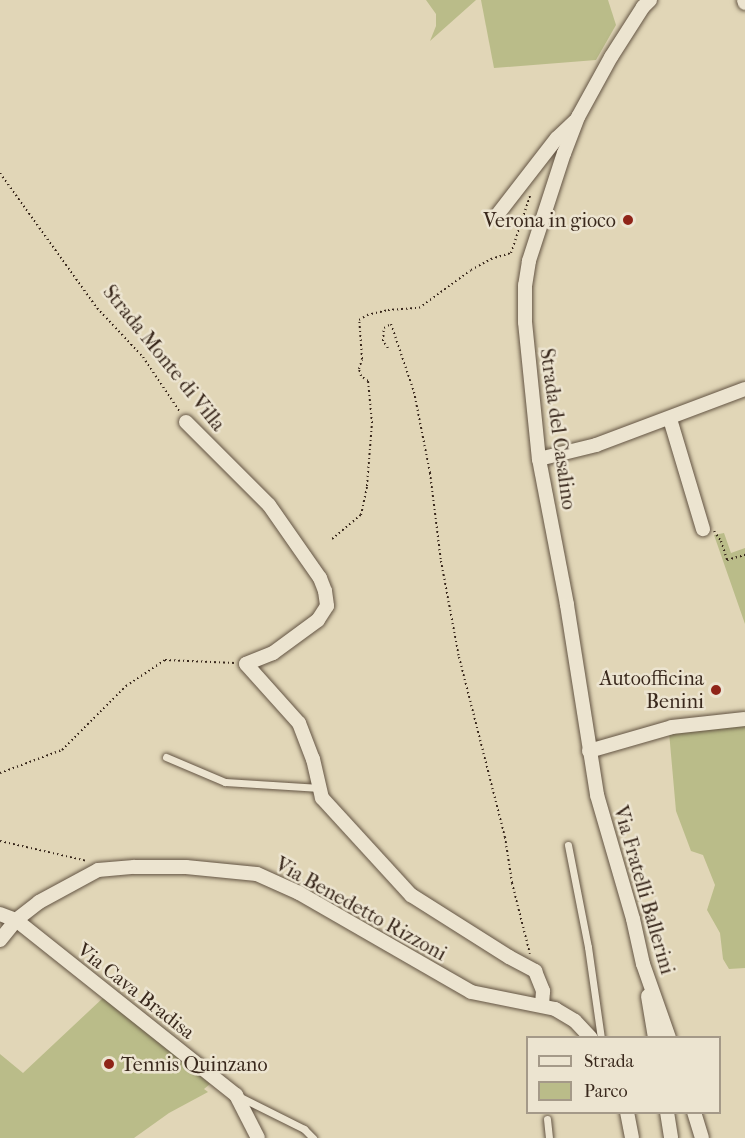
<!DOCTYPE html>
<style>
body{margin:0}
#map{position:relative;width:745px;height:1138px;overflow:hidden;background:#e1d6b7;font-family:"IM FELL French Canon",serif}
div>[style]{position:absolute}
.green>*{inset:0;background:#babc89}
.path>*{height:2px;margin-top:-1px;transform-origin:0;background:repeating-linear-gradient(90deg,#39281c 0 1.5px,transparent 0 4.5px)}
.roads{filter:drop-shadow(0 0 2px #635443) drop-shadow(0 0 2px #635443)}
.service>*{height:7px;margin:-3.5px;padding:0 3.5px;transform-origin:3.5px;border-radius:3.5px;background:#ece4d0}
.minor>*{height:14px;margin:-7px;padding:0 7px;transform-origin:7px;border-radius:7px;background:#ece4d0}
.dots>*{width:16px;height:16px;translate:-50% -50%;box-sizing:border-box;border:3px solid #ece4d0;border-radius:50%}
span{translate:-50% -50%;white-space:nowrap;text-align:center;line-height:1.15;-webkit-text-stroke:5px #ece4d0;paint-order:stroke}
.poi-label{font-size:20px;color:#39281c}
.right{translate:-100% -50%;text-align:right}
.left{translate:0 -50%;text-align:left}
.street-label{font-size:20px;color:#39281c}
.legend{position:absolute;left:526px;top:1036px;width:195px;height:78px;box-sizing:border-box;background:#ece4d0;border:2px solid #a49988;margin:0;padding:8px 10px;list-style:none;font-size:18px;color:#39281c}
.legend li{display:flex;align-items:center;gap:12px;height:30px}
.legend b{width:30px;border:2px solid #a49988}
</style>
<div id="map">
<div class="green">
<i style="clip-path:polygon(426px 0,476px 0,430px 41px,436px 26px,436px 14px)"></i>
<i style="clip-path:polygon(481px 0,608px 0,616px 25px,596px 60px,494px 68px)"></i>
<i style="clip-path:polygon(724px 533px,731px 553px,745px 548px,745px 624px,714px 535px)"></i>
<i style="clip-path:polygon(745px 720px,745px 968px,729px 969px,723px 959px,720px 933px,707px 910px,715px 885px,703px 855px,691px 851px,676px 811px,669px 732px)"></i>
<i style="clip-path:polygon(104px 997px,210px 1084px,204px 1089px,208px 1092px,169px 1113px,134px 1138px,0 1138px,0 1054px,23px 1073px)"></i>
</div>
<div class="path">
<i style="left:0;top:173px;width:166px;rotate:54.3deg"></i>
<i style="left:97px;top:308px;width:67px;rotate:46.8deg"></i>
<i style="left:143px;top:357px;width:66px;rotate:56.1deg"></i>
<i style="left:388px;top:348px;width:9px;rotate:-126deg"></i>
<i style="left:383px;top:341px;width:13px;rotate:-86deg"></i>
<i style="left:384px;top:328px;width:8px;rotate:-30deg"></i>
<i style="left:391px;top:324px;width:72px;rotate:71.3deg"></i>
<i style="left:414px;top:392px;width:83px;rotate:78.8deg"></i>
<i style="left:430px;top:473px;width:89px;rotate:82.9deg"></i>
<i style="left:441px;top:561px;width:98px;rotate:79.4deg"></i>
<i style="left:459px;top:657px;width:186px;rotate:75.7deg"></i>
<i style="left:505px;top:837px;width:47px;rotate:81.3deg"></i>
<i style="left:512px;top:883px;width:73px;rotate:75.8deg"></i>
<i style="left:714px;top:531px;width:12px;rotate:55deg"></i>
<i style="left:721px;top:541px;width:20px;rotate:72deg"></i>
<i style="left:727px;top:560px;width:19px;rotate:-16deg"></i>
<i style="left:332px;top:539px;width:38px;rotate:-40deg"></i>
<i style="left:361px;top:515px;width:30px;rotate:-78deg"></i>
<i style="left:367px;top:486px;width:63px;rotate:-85.5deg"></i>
<i style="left:372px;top:423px;width:42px;rotate:-95.4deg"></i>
<i style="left:368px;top:381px;width:9px;rotate:-144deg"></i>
<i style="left:361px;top:376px;width:7px;rotate:-106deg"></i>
<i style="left:359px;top:369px;width:10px;rotate:-73deg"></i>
<i style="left:362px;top:359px;width:39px;rotate:-94deg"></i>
<i style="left:359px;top:320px;width:9px;rotate:-32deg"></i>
<i style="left:367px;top:315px;width:22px;rotate:-13deg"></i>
<i style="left:388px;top:310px;width:31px;rotate:-4deg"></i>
<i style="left:419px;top:308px;width:64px;rotate:-36.2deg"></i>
<i style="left:471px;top:270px;width:23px;rotate:-29deg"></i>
<i style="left:491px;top:259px;width:21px;rotate:-17deg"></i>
<i style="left:511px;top:253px;width:63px;rotate:-71.6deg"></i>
<i style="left:0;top:773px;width:66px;rotate:-20.4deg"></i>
<i style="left:62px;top:750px;width:91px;rotate:-45deg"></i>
<i style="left:126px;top:686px;width:47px;rotate:-33.7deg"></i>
<i style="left:165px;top:660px;width:70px;rotate:2.5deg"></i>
<i style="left:0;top:841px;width:89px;rotate:12.9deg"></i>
</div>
<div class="roads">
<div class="service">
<i style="left:166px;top:757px;width:64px;rotate:23deg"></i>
<i style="left:225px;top:782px;width:95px;rotate:3.6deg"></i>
<i style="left:568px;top:845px;width:104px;rotate:78.9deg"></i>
<i style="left:588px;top:947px;width:92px;rotate:81.9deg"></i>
<i style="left:240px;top:1097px;width:72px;rotate:26.6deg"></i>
<i style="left:304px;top:1129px;width:13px;rotate:45deg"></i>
<i style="left:547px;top:1119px;width:19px;rotate:84deg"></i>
</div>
<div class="minor">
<i style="left:650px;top:0;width:10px;rotate:135deg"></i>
<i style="left:643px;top:7px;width:59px;rotate:122.6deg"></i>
<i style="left:611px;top:57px;width:68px;rotate:118.8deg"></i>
<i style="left:578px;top:117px;width:39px;rotate:111deg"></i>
<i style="left:564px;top:153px;width:114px;rotate:108deg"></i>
<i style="left:529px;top:261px;width:24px;rotate:99deg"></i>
<i style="left:525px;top:285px;width:37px;rotate:90deg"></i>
<i style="left:525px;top:322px;width:138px;rotate:84.2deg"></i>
<i style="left:539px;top:459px;width:149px;rotate:79.1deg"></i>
<i style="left:567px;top:605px;width:192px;rotate:81deg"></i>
<i style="left:597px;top:795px;width:129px;rotate:73.8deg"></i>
<i style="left:633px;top:919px;width:46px;rotate:77.5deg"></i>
<i style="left:643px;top:964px;width:78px;rotate:70.6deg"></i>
<i style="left:744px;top:0;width:3px;rotate:72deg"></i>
<i style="left:498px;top:214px;width:96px;rotate:-52.2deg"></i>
<i style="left:557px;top:138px;width:25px;rotate:-43deg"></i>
<i style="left:670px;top:419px;width:115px;rotate:73.3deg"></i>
<i style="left:186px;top:422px;width:117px;rotate:45deg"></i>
<i style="left:269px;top:505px;width:89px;rotate:55.1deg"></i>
<i style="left:320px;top:578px;width:14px;rotate:69deg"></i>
<i style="left:325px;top:591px;width:15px;rotate:82deg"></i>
<i style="left:327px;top:606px;width:17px;rotate:123deg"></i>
<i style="left:318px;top:620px;width:56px;rotate:143.7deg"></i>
<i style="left:273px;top:653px;width:29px;rotate:158deg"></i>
<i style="left:246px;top:664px;width:79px;rotate:48.1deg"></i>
<i style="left:299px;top:723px;width:39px;rotate:69deg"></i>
<i style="left:313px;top:759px;width:40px;rotate:77deg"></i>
<i style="left:322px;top:798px;width:132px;rotate:47.5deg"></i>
<i style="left:411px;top:895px;width:116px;rotate:32.3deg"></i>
<i style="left:509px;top:957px;width:30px;rotate:28deg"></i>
<i style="left:535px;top:971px;width:22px;rotate:68deg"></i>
<i style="left:543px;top:991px;width:14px;rotate:94deg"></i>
<i style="left:539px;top:459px;width:59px;rotate:-13.8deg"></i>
<i style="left:596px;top:445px;width:159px;rotate:-20.6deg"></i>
<i style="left:589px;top:751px;width:86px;rotate:-16.1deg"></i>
<i style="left:672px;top:727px;width:73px;rotate:-6.3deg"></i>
<i style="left:0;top:914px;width:17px;rotate:21deg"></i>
<i style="left:16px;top:920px;width:281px;rotate:38.5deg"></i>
<i style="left:236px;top:1095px;width:48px;rotate:62.9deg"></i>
<i style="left:0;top:940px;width:26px;rotate:-51deg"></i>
<i style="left:16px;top:920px;width:29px;rotate:-38deg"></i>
<i style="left:39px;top:902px;width:67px;rotate:-28.5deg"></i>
<i style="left:98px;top:870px;width:36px;rotate:-5deg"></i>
<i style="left:134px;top:867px;width:52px"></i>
<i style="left:186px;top:867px;width:71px;rotate:5.6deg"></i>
<i style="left:257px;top:874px;width:46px;rotate:24.3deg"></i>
<i style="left:299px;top:893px;width:198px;rotate:29.9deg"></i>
<i style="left:471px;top:992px;width:86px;rotate:11.4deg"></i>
<i style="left:555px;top:1009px;width:23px;rotate:31deg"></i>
<i style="left:575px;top:1021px;width:23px;rotate:47deg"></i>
<i style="left:648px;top:996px;width:43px;rotate:80.5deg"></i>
<i style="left:627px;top:1112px;width:26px;rotate:79deg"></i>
<i style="left:667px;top:1112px;width:26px;rotate:81deg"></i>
<i style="left:694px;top:1112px;width:27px;rotate:73deg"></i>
</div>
</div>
<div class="dots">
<i style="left:628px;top:220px;background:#8f2418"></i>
<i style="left:716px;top:690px;background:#8f2418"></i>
<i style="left:109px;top:1064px;background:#8f2418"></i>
</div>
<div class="poi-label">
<span class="right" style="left:616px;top:220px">Verona in gioco</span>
<span class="right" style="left:704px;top:690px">Autoofficina<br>Benini</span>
<span class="left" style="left:121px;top:1064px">Tennis Quinzano</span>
</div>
<div class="street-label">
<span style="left:164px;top:358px;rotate:51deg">Strada Monte di Villa</span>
<span style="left:558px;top:429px;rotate:82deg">Strada del Casalino</span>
<span style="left:644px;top:890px;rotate:74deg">Via Fratelli Ballerini</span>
<span style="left:361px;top:909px;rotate:29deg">Via Benedetto Rizzoni</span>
<span style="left:136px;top:991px;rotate:38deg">Via Cava Bradisa</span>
</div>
<ul class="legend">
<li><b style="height:8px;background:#ece4d0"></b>Strada</li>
<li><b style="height:16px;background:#babc89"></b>Parco</li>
</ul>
</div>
